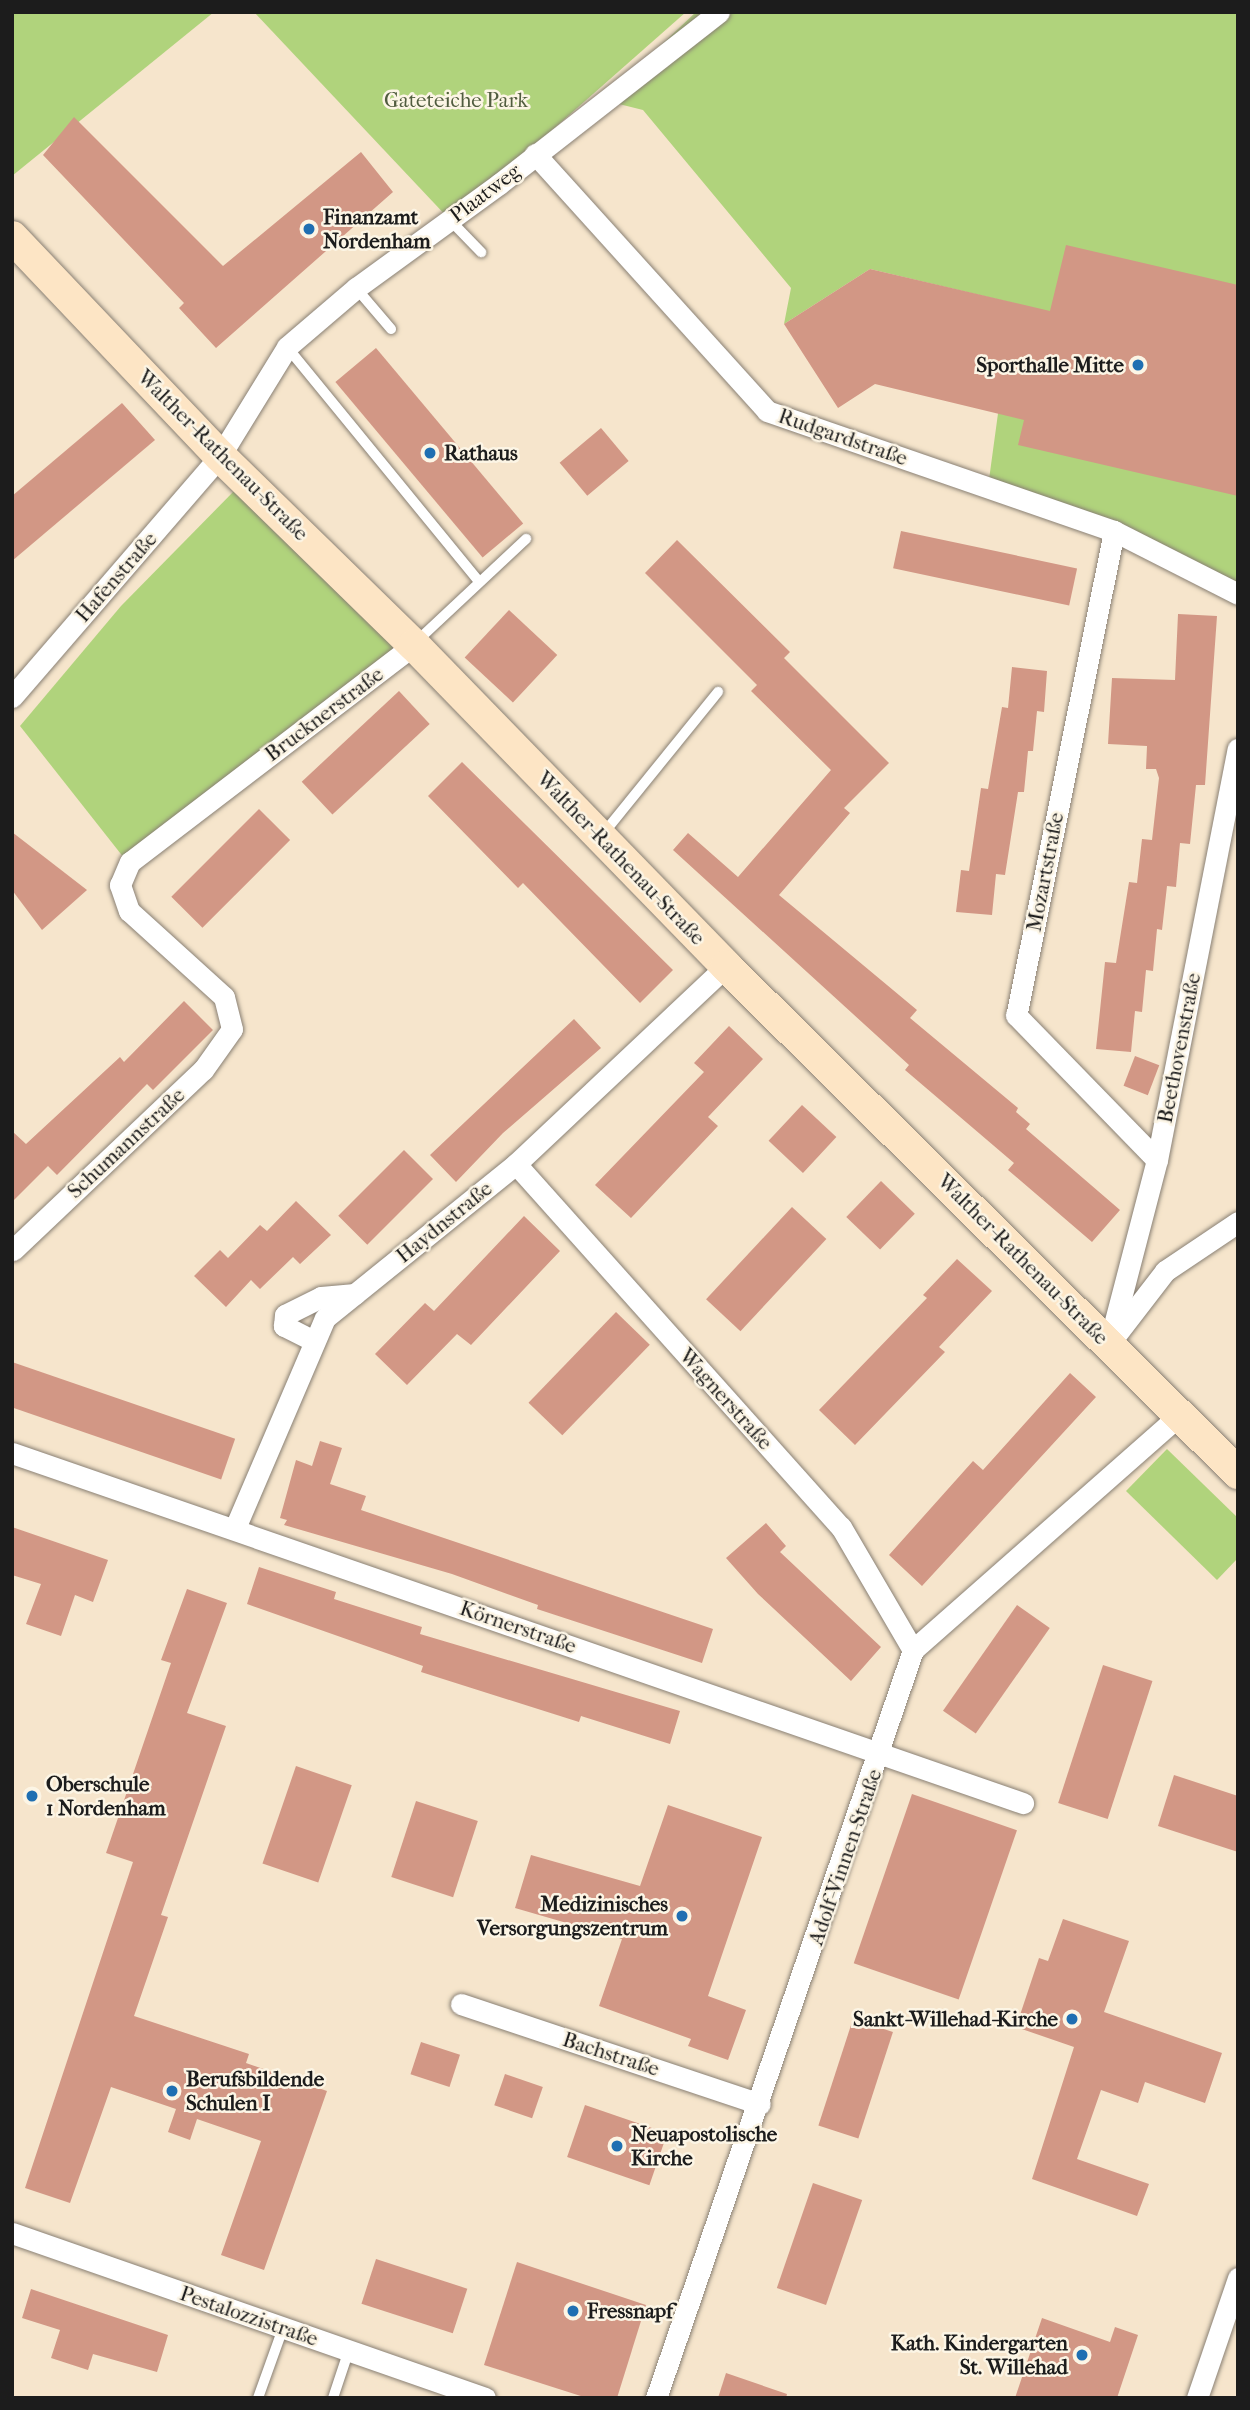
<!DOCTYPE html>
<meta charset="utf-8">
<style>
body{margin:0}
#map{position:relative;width:1250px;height:2410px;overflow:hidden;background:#f6e5cc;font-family:"IM FELL French Canon",serif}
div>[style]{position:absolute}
.green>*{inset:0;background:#b0d37c}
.building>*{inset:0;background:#d29785;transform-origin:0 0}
.roads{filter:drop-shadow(0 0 2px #898074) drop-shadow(0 0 2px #898074)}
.lane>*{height:10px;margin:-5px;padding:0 5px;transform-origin:5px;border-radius:5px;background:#fff}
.street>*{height:21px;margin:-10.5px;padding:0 10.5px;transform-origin:10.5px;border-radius:10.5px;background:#fff}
.secondary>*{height:32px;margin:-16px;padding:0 16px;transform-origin:16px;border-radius:16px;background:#fde5c5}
.dots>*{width:19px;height:19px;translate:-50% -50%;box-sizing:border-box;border:4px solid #fcf5e5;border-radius:50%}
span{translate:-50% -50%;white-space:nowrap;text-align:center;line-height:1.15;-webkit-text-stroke:5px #fcf5e5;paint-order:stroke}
.park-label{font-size:21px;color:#505c3e}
.street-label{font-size:21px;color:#1c1c1c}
.poi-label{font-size:21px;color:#1c1c1c;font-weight:700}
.left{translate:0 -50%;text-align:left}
.right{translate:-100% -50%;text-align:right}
.frame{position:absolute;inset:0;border:14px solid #1c1c1c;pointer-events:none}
</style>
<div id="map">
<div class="green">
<i style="clip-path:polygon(12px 12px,214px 12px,12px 176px)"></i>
<i style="clip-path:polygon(254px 12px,686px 12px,450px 220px)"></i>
<i style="clip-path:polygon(696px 12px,1238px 12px,1238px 594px,988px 487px,1013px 303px,870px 269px,784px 324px,791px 288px,643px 110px,603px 100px)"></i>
<i style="clip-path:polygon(237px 488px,404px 647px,128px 863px,20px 726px,121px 606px)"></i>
<i style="clip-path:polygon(1167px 1449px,1238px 1518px,1238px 1558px,1217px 1580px,1126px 1491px)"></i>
</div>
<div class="building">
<i style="clip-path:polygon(74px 117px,223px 266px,361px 152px,393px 192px,216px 348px,179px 308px,184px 303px,43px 155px)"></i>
<i style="clip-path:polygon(1066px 245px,1238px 285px,1238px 496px,1018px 445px,1024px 420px,875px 384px,838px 408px,784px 324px,870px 269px,1050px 311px)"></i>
<i style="left:376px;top:348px;width:229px;height:53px;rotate:50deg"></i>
<i style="clip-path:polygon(122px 403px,155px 440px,12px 561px,12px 496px)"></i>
<i style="left:601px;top:428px;width:43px;height:54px;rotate:50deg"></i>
<i style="left:901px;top:531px;width:180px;height:38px;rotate:12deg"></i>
<i style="clip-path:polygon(677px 540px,790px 652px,784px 658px,889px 763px,844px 808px,850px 813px,779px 895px,917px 1010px,910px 1018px,1018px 1108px,1016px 1112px,1030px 1124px,1026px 1129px,1120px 1210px,1092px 1242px,1008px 1170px,1014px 1163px,905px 1070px,909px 1065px,673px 850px,688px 833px,738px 877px,831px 770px,751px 691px,757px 685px,645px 573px)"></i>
<i style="left:509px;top:610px;width:66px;height:65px;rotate:43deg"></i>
<i style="clip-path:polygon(1178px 614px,1217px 616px,1205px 785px,1196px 785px,1190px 844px,1180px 843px,1176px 887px,1167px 886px,1162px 930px,1157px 929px,1153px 971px,1146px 970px,1142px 1012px,1135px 1011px,1131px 1052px,1096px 1049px,1105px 962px,1116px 963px,1129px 882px,1137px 883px,1142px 839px,1152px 840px,1159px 778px,1156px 769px,1146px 769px,1147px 746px,1108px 744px,1112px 678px,1175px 680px)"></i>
<i style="clip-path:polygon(1012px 667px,1047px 671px,1044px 712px,1037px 711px,1033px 751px,1028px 751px,1024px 792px,1018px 792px,1005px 875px,996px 874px,992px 915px,956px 912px,961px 870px,969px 871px,981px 788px,988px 789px,1002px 707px,1008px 708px)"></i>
<i style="left:399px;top:691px;width:45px;height:133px;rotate:47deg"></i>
<i style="clip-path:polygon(462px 762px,673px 970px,640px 1003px,523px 883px,518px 888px,428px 796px)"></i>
<i style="left:259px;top:809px;width:44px;height:124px;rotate:45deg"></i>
<i style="clip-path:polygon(12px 832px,87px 890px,42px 930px,12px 890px)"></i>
<i style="clip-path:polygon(184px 1001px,213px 1030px,153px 1090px,147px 1084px,57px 1175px,48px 1166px,12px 1202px,12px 1131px,26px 1144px,120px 1057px,124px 1062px)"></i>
<i style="clip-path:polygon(574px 1019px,601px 1048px,503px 1133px,456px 1182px,430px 1155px)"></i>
<i style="clip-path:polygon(729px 1026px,763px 1059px,708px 1117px,718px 1126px,631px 1218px,595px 1185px,704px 1072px,694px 1063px)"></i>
<i style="left:1135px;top:1056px;width:26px;height:32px;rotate:21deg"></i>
<i style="left:802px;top:1105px;width:47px;height:49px;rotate:43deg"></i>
<i style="left:404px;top:1150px;width:41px;height:93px;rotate:45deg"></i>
<i style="left:881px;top:1181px;width:47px;height:50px;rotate:44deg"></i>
<i style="clip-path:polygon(296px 1201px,331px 1235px,300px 1264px,293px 1257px,260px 1289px,251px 1280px,226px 1307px,194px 1276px,220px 1250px,228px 1258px,260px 1225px,267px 1231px)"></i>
<i style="left:792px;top:1207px;width:47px;height:126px;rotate:43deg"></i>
<i style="clip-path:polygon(524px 1216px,560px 1251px,471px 1345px,457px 1334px,407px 1385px,375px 1354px,425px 1303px,434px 1311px)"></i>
<i style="clip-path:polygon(957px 1259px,992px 1291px,939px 1347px,945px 1352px,855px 1445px,819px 1410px,927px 1298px,923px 1295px)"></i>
<i style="left:616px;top:1312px;width:47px;height:126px;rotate:44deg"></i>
<i style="left:12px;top:1362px;width:236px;height:43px;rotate:19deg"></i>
<i style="clip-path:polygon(1070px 1373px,1096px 1397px,922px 1586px,889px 1555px,973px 1461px,983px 1470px)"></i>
<i style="clip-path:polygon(320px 1441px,342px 1448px,330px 1484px,366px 1496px,361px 1510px,713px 1629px,702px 1663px,537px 1609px,538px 1605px,452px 1574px,284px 1525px,287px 1520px,280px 1518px,296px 1460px,312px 1466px)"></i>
<i style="clip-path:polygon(766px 1523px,786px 1546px,780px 1552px,881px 1647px,851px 1681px,758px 1594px,726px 1558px)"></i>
<i style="clip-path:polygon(12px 1527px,108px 1560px,93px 1602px,75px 1595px,61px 1636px,26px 1624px,41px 1584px,12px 1575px)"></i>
<i style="clip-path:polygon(259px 1567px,336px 1592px,334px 1599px,422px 1627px,420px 1634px,680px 1711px,670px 1744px,581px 1716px,579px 1722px,421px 1672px,423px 1666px,247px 1604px)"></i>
<i style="clip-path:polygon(187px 1589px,227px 1603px,187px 1713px,226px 1726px,161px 1915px,168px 1917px,134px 2016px,249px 2054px,246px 2063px,327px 2091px,264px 2270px,221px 2255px,261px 2141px,197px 2119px,190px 2140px,168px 2132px,176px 2109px,111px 2087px,70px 2203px,25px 2188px,133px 1862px,106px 1853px,171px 1663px,161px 1660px)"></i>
<i style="left:1017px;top:1605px;width:40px;height:129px;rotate:35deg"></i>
<i style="left:1103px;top:1665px;width:52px;height:145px;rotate:18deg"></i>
<i style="left:296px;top:1766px;width:59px;height:103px;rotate:19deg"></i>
<i style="clip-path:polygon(1174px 1775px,1238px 1796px,1238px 1852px,1158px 1826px)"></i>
<i style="left:912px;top:1794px;width:111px;height:179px;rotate:19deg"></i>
<i style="left:416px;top:1801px;width:65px;height:80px;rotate:18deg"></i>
<i style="clip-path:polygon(668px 1805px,762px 1837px,708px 1996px,746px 2010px,728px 2060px,688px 2046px,691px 2039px,599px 2006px,622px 1939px,515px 1908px,531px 1855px,640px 1886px)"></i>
<i style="clip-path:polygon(1063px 1919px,1129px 1941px,1104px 2012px,1222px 2053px,1205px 2103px,1145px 2082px,1138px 2103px,1101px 2090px,1077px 2159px,1149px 2184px,1137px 2216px,1032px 2179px,1074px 2047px,1016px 2027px,1039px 1958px,1048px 1961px)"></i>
<i style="left:853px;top:2019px;width:42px;height:112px;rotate:18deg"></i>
<i style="left:421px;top:2042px;width:41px;height:34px;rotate:18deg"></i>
<i style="left:505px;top:2074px;width:40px;height:33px;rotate:19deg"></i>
<i style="left:585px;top:2105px;width:87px;height:55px;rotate:19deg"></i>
<i style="left:813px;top:2183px;width:52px;height:111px;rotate:19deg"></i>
<i style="left:376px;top:2259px;width:96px;height:47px;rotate:18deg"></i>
<i style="clip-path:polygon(517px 2262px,646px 2305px,617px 2398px,587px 2398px,484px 2365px)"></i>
<i style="clip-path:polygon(31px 2289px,168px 2335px,157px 2372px,93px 2354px,88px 2370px,51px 2358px,60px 2330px,22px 2318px)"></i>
<i style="clip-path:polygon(1042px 2318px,1110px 2342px,1115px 2327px,1138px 2335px,1117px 2398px,1015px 2398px)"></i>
<i style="clip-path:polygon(726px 2373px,787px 2394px,786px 2398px,718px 2398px)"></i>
</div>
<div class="roads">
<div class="lane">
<i style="left:450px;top:220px;width:45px;rotate:45.9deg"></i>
<i style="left:356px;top:288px;width:54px;rotate:49.5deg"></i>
<i style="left:287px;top:347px;width:301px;rotate:50.7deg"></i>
<i style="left:416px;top:642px;width:151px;rotate:-43.1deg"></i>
<i style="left:603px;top:834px;width:183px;rotate:-51deg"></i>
<i style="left:258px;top:2398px;width:74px;rotate:-70.3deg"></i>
<i style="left:333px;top:2398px;width:51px;rotate:-71.6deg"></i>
</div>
<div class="street">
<i style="left:535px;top:154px;width:346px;rotate:47.9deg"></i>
<i style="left:767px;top:411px;width:367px;rotate:19.1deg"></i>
<i style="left:1114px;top:531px;width:139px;rotate:26.9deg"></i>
<i style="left:1114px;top:531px;width:494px;rotate:101.4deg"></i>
<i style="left:1016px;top:1015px;width:202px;rotate:45.8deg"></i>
<i style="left:12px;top:697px;width:318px;rotate:-49.2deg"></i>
<i style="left:220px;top:456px;width:128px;rotate:-58.4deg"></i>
<i style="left:287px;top:347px;width:91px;rotate:-40.5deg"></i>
<i style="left:356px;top:288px;width:177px;rotate:-36deg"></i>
<i style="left:499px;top:184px;width:279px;rotate:-38deg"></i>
<i style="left:516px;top:1164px;width:487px;rotate:48.2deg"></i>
<i style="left:841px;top:1527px;width:143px;rotate:59.7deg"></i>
<i style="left:13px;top:1250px;width:262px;rotate:-43.5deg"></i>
<i style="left:203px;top:1070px;width:50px;rotate:-54.7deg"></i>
<i style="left:232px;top:1029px;width:33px;rotate:-104deg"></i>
<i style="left:224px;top:997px;width:128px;rotate:-137.8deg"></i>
<i style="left:129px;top:911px;width:28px;rotate:-109deg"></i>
<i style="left:120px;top:885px;width:25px;rotate:-67deg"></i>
<i style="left:130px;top:862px;width:357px;rotate:-37.4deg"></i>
<i style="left:1115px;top:1336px;width:82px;rotate:-52.4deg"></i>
<i style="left:1165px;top:1271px;width:88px;rotate:-33.9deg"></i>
<i style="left:314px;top:1341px;width:34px;rotate:-153deg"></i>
<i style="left:284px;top:1326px;width:11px;rotate:-85deg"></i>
<i style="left:285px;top:1315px;width:40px;rotate:-26.6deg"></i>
<i style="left:321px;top:1297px;width:34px;rotate:-5deg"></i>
<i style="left:1109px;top:1344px;width:190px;rotate:-75.4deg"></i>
<i style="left:1157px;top:1160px;width:419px;rotate:-78.9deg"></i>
<i style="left:12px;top:1453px;width:1070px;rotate:19.1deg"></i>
<i style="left:235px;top:1528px;width:228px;rotate:-66.8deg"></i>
<i style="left:325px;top:1318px;width:245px;rotate:-38.9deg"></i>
<i style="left:516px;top:1164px;width:289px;rotate:-43.3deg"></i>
<i style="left:461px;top:2004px;width:315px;rotate:18.5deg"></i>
<i style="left:12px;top:2233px;width:501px;rotate:19.23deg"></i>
<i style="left:656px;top:2398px;width:791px;rotate:-71.04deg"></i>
<i style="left:913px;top:1650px;width:356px;rotate:-41.4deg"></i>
<i style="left:1197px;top:2398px;width:127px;rotate:-71.1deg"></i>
</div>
<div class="secondary">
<i style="left:12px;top:237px;width:302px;rotate:46.5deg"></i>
<i style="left:220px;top:456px;width:271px;rotate:44.3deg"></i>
<i style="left:414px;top:645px;width:448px;rotate:45.8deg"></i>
<i style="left:726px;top:966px;width:721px;rotate:44.72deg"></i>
</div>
</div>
<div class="dots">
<i style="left:309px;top:229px;background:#1f6fb2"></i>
<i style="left:1138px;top:365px;background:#1f6fb2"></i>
<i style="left:430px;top:453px;background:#1f6fb2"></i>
<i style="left:32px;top:1796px;background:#1f6fb2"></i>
<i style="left:682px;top:1916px;background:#1f6fb2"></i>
<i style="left:1072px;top:2019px;background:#1f6fb2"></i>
<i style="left:172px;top:2091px;background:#1f6fb2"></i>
<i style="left:617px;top:2146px;background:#1f6fb2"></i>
<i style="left:573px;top:2311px;background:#1f6fb2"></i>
<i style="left:1082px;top:2355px;background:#1f6fb2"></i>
</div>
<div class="park-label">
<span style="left:456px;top:100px">Gateteiche Park</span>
</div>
<div class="street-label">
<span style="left:485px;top:193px;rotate:-37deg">Plaatweg</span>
<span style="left:843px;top:437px;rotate:19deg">Rudgardstraße</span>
<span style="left:223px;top:455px;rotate:45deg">Walther-Rathenau-Straße</span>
<span style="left:116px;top:577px;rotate:-49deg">Hafenstraße</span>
<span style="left:324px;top:714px;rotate:-37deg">Brucknerstraße</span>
<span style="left:621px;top:858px;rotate:46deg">Walther-Rathenau-Straße</span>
<span style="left:1045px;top:872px;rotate:-79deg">Mozartstraße</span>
<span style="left:1179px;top:1048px;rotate:-79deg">Beethovenstraße</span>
<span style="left:126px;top:1143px;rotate:-43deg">Schumannstraße</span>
<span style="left:444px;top:1222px;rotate:-39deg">Haydnstraße</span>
<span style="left:1023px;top:1259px;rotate:45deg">Walther-Rathenau-Straße</span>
<span style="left:726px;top:1399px;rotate:48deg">Wagnerstraße</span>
<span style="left:518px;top:1627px;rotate:19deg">Körnerstraße</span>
<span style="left:845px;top:1857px;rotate:-71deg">Adolf-Vinnen-Straße</span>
<span style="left:611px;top:2054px;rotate:18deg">Bachstraße</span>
<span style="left:249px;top:2316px;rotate:19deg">Pestalozzistraße</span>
</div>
<div class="poi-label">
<span class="left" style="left:323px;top:229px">Finanzamt<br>Nordenham</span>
<span class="right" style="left:1124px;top:365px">Sporthalle Mitte</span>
<span class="left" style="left:444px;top:453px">Rathaus</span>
<span class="left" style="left:46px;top:1796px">Oberschule<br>1 Nordenham</span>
<span class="right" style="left:668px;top:1916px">Medizinisches<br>Versorgungszentrum</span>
<span class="right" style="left:1058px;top:2019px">Sankt-Willehad-Kirche</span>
<span class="left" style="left:186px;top:2091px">Berufsbildende<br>Schulen I</span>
<span class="left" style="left:631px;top:2146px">Neuapostolische<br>Kirche</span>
<span class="left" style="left:587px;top:2311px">Fressnapf</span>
<span class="right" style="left:1068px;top:2355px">Kath. Kindergarten<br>St. Willehad</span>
</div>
<div class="frame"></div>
</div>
